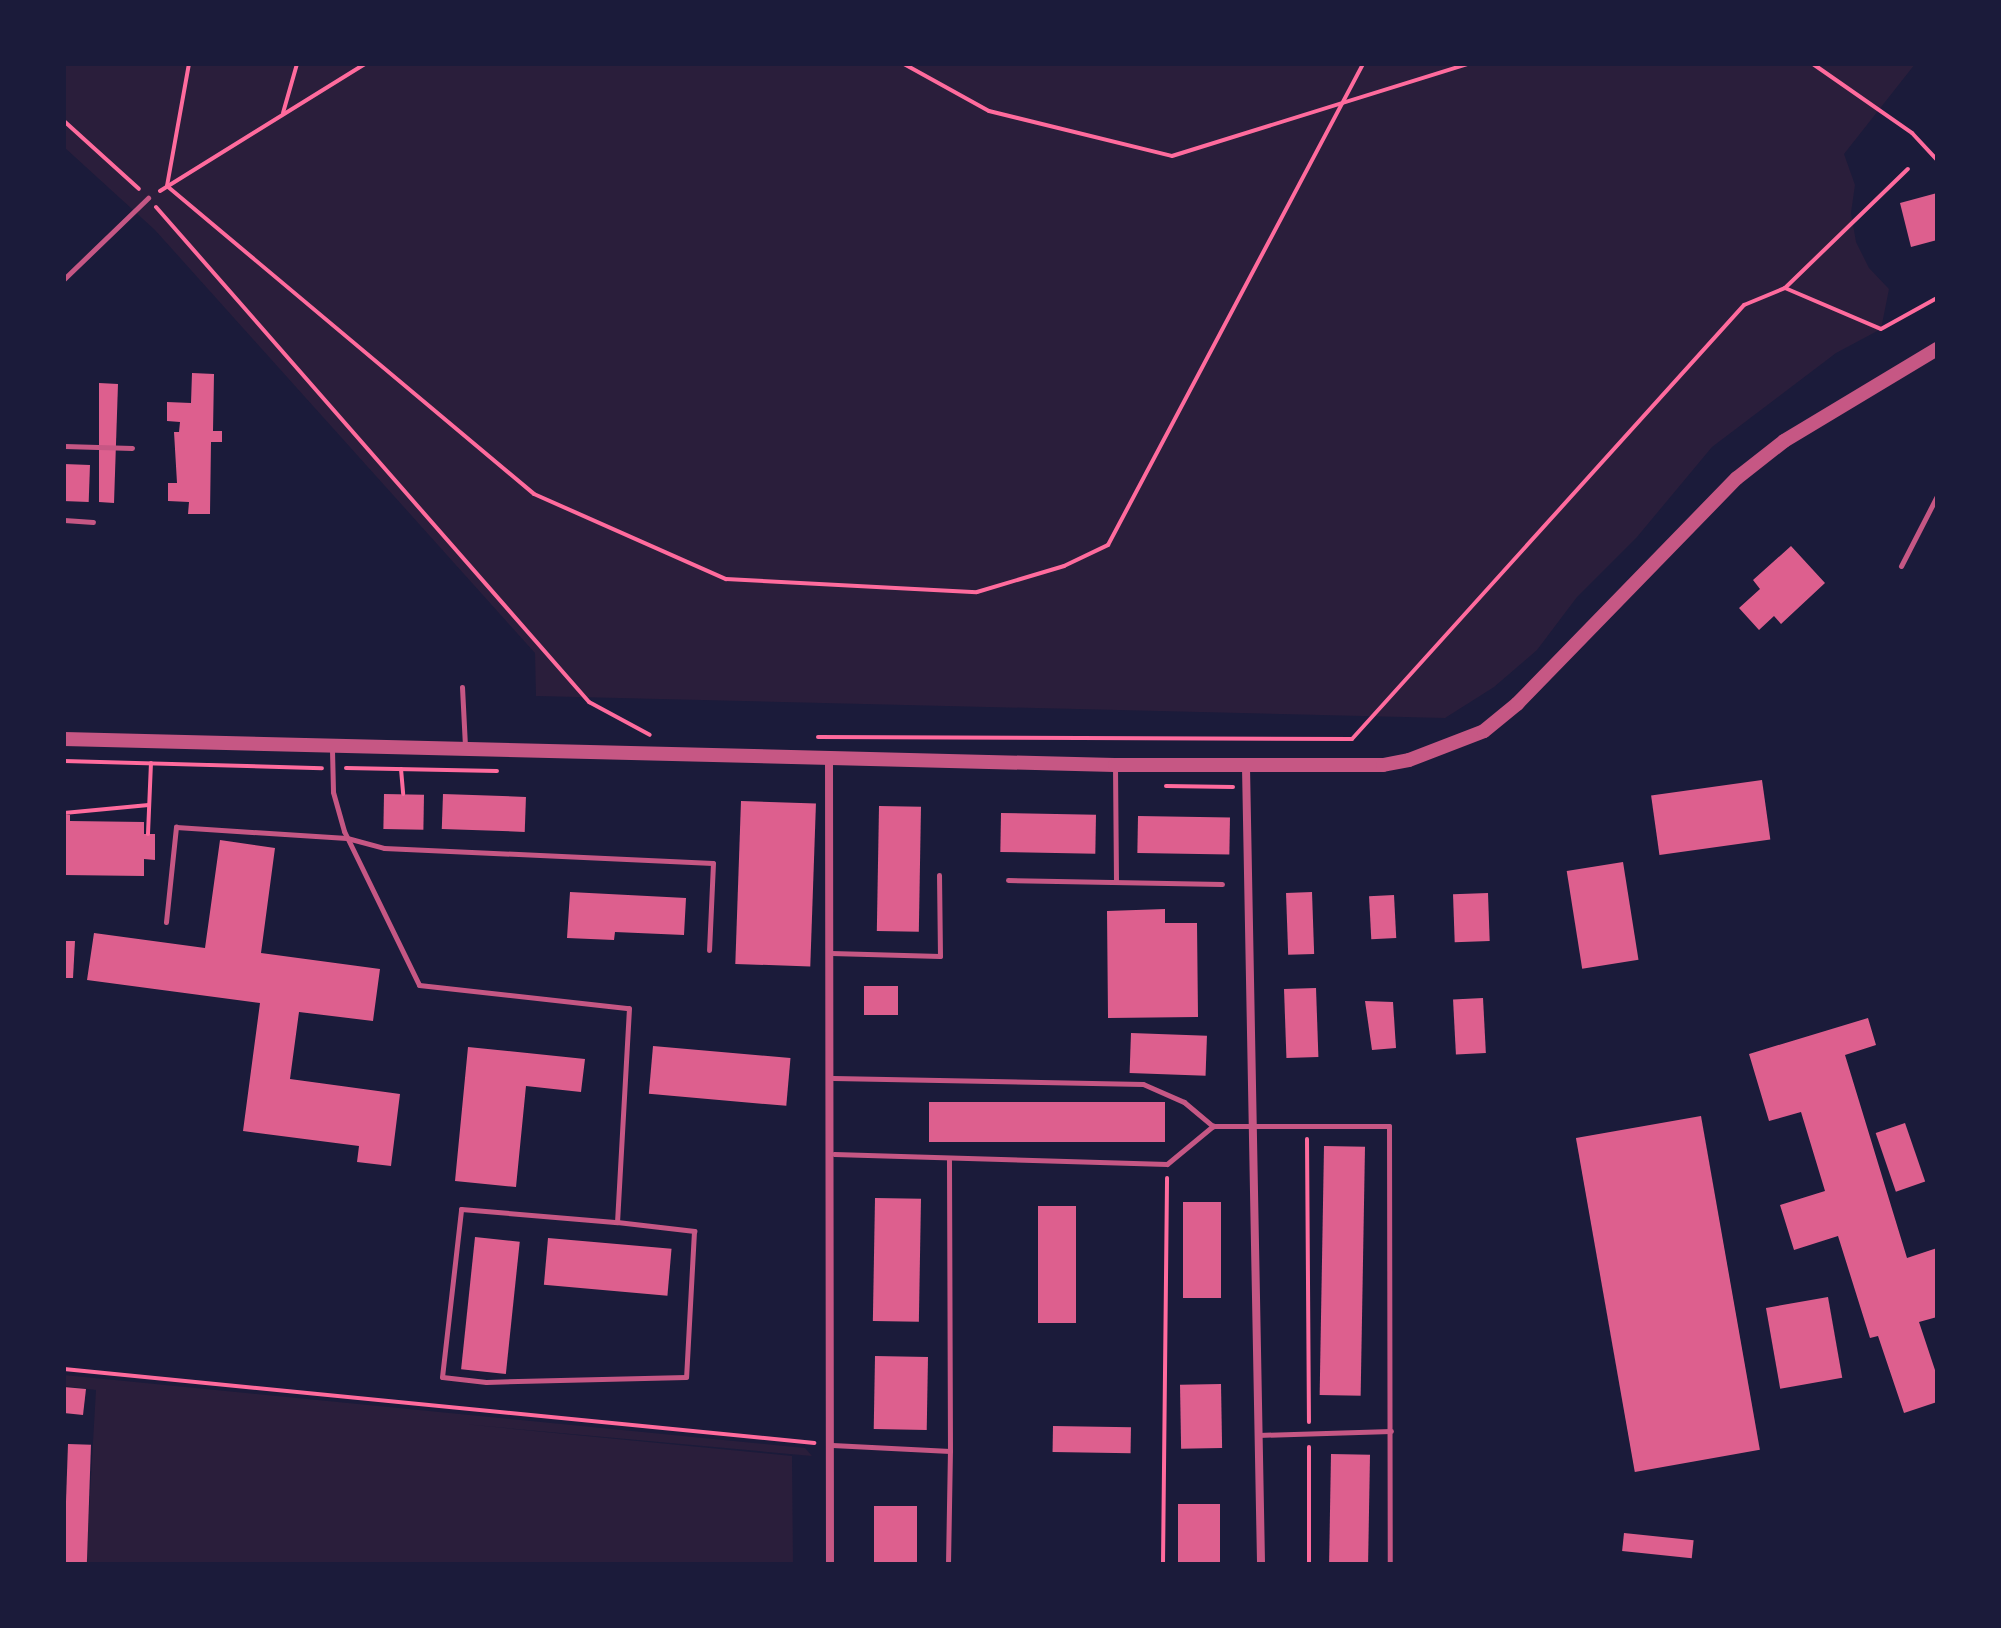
<!DOCTYPE html>
<style>
body{margin:0}
#map{position:relative;width:2001px;height:1628px;overflow:hidden;background:#1b1b3a;font-family:Roboto,sans-serif}
div>[style]{position:absolute}
.green>*{inset:0;background:#2a1e3b}
.building>*{inset:0;background:#dd5f8e;transform-origin:0 0}
.path>*{height:4px;margin:-2px;padding:0 2px;transform-origin:2px;border-radius:2px;background:#ff6b9d}
.service>*{height:5px;margin:-2.5px;padding:0 2.5px;transform-origin:2.5px;border-radius:2.5px;background:#c65784}
.minor>*{height:8px;margin:-4px;padding:0 4px;transform-origin:4px;border-radius:4px;background:#c65784}
.tertiary>*{height:14px;margin:-7px;padding:0 7px;transform-origin:7px;border-radius:7px;background:#c65784}
span{translate:-50% -50%;white-space:nowrap;text-align:center;line-height:1.15;-webkit-text-stroke:7px #1b1b3a;paint-order:stroke}
.frame{position:absolute;inset:0;border:66px solid #1b1b3a;pointer-events:none}
</style>
<div id="map">
<div class="green">
<i style="clip-path:polygon(64px 64px,1915px 64px,1844px 154px,1855px 185px,1851px 213px,1856px 242px,1869px 268px,1889px 289px,1881px 329px,1836px 353px,1712px 447px,1637px 537px,1577px 597px,1537px 650px,1494px 687px,1445px 718px,536px 696px,535px 653px,155px 230px,64px 147px)"></i>
<i style="clip-path:polygon(64px 1375px,805px 1448px,812px 1456px,463px 1424px,792px 1456px,793px 1564px,86px 1564px,96px 1390px,64px 1386px)"></i>
</div>
<div class="building">
<i style="clip-path:polygon(1937px 193px,1937px 240px,1911px 247px,1900px 203px)"></i>
<i style="clip-path:polygon(192px 373px,214px 374px,213px 431px,222px 431px,222px 442px,211px 442px,210px 514px,188px 514px,189px 502px,168px 501px,168px 483px,177px 483px,174px 432px,179px 432px,180px 422px,167px 421px,167px 402px,191px 403px)"></i>
<i style="clip-path:polygon(99px 383px,118px 384px,114px 503px,99px 502px)"></i>
<i style="left:64px;top:464px;width:26px;height:37px;rotate:2deg"></i>
<i style="clip-path:polygon(1791px 546px,1825px 583px,1781px 624px,1774px 616px,1759px 630px,1739px 608px,1760px 589px,1753px 580px)"></i>
<i style="left:1762px;top:780px;width:60px;height:112px;rotate:82deg"></i>
<i style="left:384px;top:794px;width:40px;height:35px;rotate:1deg"></i>
<i style="left:443px;top:794px;width:83px;height:35px;rotate:2deg"></i>
<i style="left:741px;top:801px;width:75px;height:163px;rotate:2deg"></i>
<i style="left:879px;top:806px;width:42px;height:125px;rotate:1deg"></i>
<i style="left:1001px;top:813px;width:95px;height:39px;rotate:1deg"></i>
<i style="clip-path:polygon(64px 815px,70px 815px,70px 821px,144px 822px,144px 834px,155px 834px,155px 860px,144px 859px,144px 876px,64px 875px)"></i>
<i style="left:1138px;top:816px;width:92px;height:37px;rotate:1deg"></i>
<i style="clip-path:polygon(220px 840px,275px 848px,261px 953px,380px 969px,373px 1021px,299px 1012px,290px 1079px,400px 1094px,391px 1166px,357px 1162px,359px 1146px,243px 1131px,260px 1003px,87px 980px,94px 933px,205px 948px)"></i>
<i style="left:1623px;top:862px;width:99px;height:57px;rotate:81deg"></i>
<i style="clip-path:polygon(570px 892px,686px 898px,684px 935px,615px 932px,614px 940px,567px 938px)"></i>
<i style="left:1312px;top:892px;width:62px;height:26px;rotate:88deg"></i>
<i style="left:1488px;top:893px;width:48px;height:35px;rotate:88deg"></i>
<i style="left:1394px;top:895px;width:43px;height:25px;rotate:87deg"></i>
<i style="clip-path:polygon(1165px 909px,1165px 923px,1197px 923px,1198px 1017px,1108px 1018px,1107px 911px)"></i>
<i style="clip-path:polygon(64px 941px,75px 941px,73px 978px,64px 978px)"></i>
<i style="left:864px;top:986px;width:34px;height:29px"></i>
<i style="left:1316px;top:988px;width:69px;height:32px;rotate:88deg"></i>
<i style="left:1483px;top:998px;width:55px;height:30px;rotate:87deg"></i>
<i style="clip-path:polygon(1365px 1001px,1393px 1002px,1396px 1048px,1372px 1050px)"></i>
<i style="clip-path:polygon(1868px 1018px,1876px 1045px,1845px 1055px,1907px 1258px,1937px 1248px,1937px 1317px,1919px 1322px,1937px 1376px,1937px 1402px,1904px 1413px,1878px 1336px,1870px 1338px,1838px 1236px,1794px 1250px,1780px 1205px,1825px 1191px,1801px 1112px,1769px 1121px,1749px 1054px)"></i>
<i style="left:1131px;top:1033px;width:76px;height:40px;rotate:2deg"></i>
<i style="left:653px;top:1046px;width:138px;height:48px;rotate:5deg"></i>
<i style="clip-path:polygon(468px 1047px,585px 1059px,581px 1092px,526px 1086px,516px 1187px,455px 1181px)"></i>
<i style="left:929px;top:1102px;width:236px;height:40px"></i>
<i style="left:1701px;top:1116px;width:339px;height:127px;rotate:80deg"></i>
<i style="left:1905px;top:1123px;width:62px;height:31px;rotate:71deg"></i>
<i style="left:1324px;top:1146px;width:41px;height:249px;rotate:1deg"></i>
<i style="left:875px;top:1198px;width:46px;height:123px;rotate:1deg"></i>
<i style="left:1183px;top:1202px;width:38px;height:96px"></i>
<i style="left:1038px;top:1206px;width:38px;height:117px"></i>
<i style="left:475px;top:1237px;width:45px;height:133px;rotate:6deg"></i>
<i style="left:548px;top:1238px;width:124px;height:47px;rotate:5deg"></i>
<i style="left:1828px;top:1297px;width:82px;height:63px;rotate:80deg"></i>
<i style="left:875px;top:1356px;width:53px;height:73px;rotate:1deg"></i>
<i style="left:1221px;top:1384px;width:64px;height:41px;rotate:89deg"></i>
<i style="clip-path:polygon(64px 1387px,86px 1389px,83px 1415px,64px 1413px)"></i>
<i style="left:1053px;top:1426px;width:78px;height:26px;rotate:1deg"></i>
<i style="left:68px;top:1444px;width:23px;height:120px;rotate:2deg"></i>
<i style="left:1331px;top:1454px;width:39px;height:110px;rotate:1deg"></i>
<i style="left:1178px;top:1504px;width:42px;height:60px"></i>
<i style="left:917px;top:1506px;width:58px;height:43px;rotate:90deg"></i>
<i style="left:1624px;top:1533px;width:70px;height:18px;rotate:6deg"></i>
</div>
<div class="path">
<i style="left:904px;top:64px;width:97px;rotate:28.9deg"></i>
<i style="left:989px;top:111px;width:188px;rotate:13.8deg"></i>
<i style="left:1172px;top:156px;width:310px;rotate:-17.3deg"></i>
<i style="left:1813px;top:64px;width:121px;rotate:34.9deg"></i>
<i style="left:1912px;top:133px;width:37px;rotate:47deg"></i>
<i style="left:283px;top:113px;width:51px;rotate:-74.1deg"></i>
<i style="left:64px;top:121px;width:101px;rotate:42.2deg"></i>
<i style="left:167px;top:186px;width:479px;rotate:40deg"></i>
<i style="left:534px;top:494px;width:210px;rotate:23.9deg"></i>
<i style="left:726px;top:579px;width:251px;rotate:3deg"></i>
<i style="left:977px;top:592px;width:91px;rotate:-16.6deg"></i>
<i style="left:1064px;top:566px;width:49px;rotate:-25.5deg"></i>
<i style="left:1108px;top:545px;width:544px;rotate:-62.07deg"></i>
<i style="left:167px;top:186px;width:124px;rotate:-79.8deg"></i>
<i style="left:160px;top:191px;width:241px;rotate:-31.8deg"></i>
<i style="left:156px;top:207px;width:658px;rotate:48.82deg"></i>
<i style="left:589px;top:702px;width:69px;rotate:28.4deg"></i>
<i style="left:1785px;top:288px;width:171px;rotate:-44.1deg"></i>
<i style="left:818px;top:737px;width:534px;rotate:0.21deg"></i>
<i style="left:1352px;top:739px;width:585px;rotate:-47.91deg"></i>
<i style="left:1744px;top:305px;width:44px;rotate:-22.5deg"></i>
<i style="left:1785px;top:288px;width:104px;rotate:23.1deg"></i>
<i style="left:1881px;top:329px;width:64px;rotate:-29deg"></i>
<i style="left:64px;top:761px;width:258px;rotate:1.6deg"></i>
<i style="left:346px;top:768px;width:151px;rotate:1.1deg"></i>
<i style="left:401px;top:769px;width:25px;rotate:85deg"></i>
<i style="left:1166px;top:786px;width:67px;rotate:0.9deg"></i>
<i style="left:64px;top:813px;width:85px;rotate:-5.4deg"></i>
<i style="left:148px;top:834px;width:71px;rotate:-87.6deg"></i>
<i style="left:1307px;top:1139px;width:283px;rotate:89.6deg"></i>
<i style="left:64px;top:1369px;width:754px;rotate:5.63deg"></i>
<i style="left:1309px;top:1447px;width:117px;rotate:90deg"></i>
<i style="left:1163px;top:1564px;width:386px;rotate:-89.4deg"></i>
</div>
<div class="service">
<i style="left:64px;top:279px;width:117px;rotate:-44deg"></i>
<i style="left:64px;top:446px;width:68px;rotate:1.7deg"></i>
<i style="left:64px;top:520px;width:29px;rotate:4deg"></i>
<i style="left:1901px;top:566px;width:79px;rotate:-62.8deg"></i>
<i style="left:462px;top:687px;width:59px;rotate:87.1deg"></i>
<i style="left:332px;top:750px;width:42px;rotate:88.6deg"></i>
<i style="left:333px;top:792px;width:41px;rotate:74.2deg"></i>
<i style="left:344px;top:831px;width:171px;rotate:64deg"></i>
<i style="left:419px;top:985px;width:211px;rotate:6.3deg"></i>
<i style="left:629px;top:1008px;width:214px;rotate:93.2deg"></i>
<i style="left:617px;top:1222px;width:78px;rotate:6.7deg"></i>
<i style="left:694px;top:1231px;width:146px;rotate:93.1deg"></i>
<i style="left:686px;top:1377px;width:200px;rotate:178.6deg"></i>
<i style="left:486px;top:1382px;width:44px;rotate:-173.5deg"></i>
<i style="left:442px;top:1377px;width:169px;rotate:-83.5deg"></i>
<i style="left:461px;top:1209px;width:157px;rotate:4.8deg"></i>
<i style="left:1115px;top:766px;width:115px;rotate:89.5deg"></i>
<i style="left:1008px;top:880px;width:214px;rotate:1.1deg"></i>
<i style="left:166px;top:922px;width:96px;rotate:-84deg"></i>
<i style="left:176px;top:827px;width:171px;rotate:3.7deg"></i>
<i style="left:347px;top:838px;width:38px;rotate:15deg"></i>
<i style="left:384px;top:848px;width:329px;rotate:2.6deg"></i>
<i style="left:713px;top:863px;width:87px;rotate:92.6deg"></i>
<i style="left:831px;top:953px;width:109px;rotate:1.6deg"></i>
<i style="left:940px;top:956px;width:81px;rotate:-90.7deg"></i>
<i style="left:833px;top:1078px;width:310px;rotate:1.1deg"></i>
<i style="left:1143px;top:1084px;width:45px;rotate:23.7deg"></i>
<i style="left:1184px;top:1102px;width:38px;rotate:40deg"></i>
<i style="left:834px;top:1154px;width:333px;rotate:1.7deg"></i>
<i style="left:1167px;top:1164px;width:60px;rotate:-39.6deg"></i>
<i style="left:1213px;top:1126px;width:176px"></i>
<i style="left:1389px;top:1126px;width:438px;rotate:89.9deg"></i>
<i style="left:1258px;top:1435px;width:133px;rotate:-1.7deg"></i>
<i style="left:832px;top:1445px;width:118px;rotate:2.9deg"></i>
<i style="left:950px;top:1451px;width:291px;rotate:-90.2deg"></i>
<i style="left:948px;top:1564px;width:113px;rotate:-89deg"></i>
</div>
<div class="minor">
<i style="left:829px;top:757px;width:807px;rotate:89.93deg"></i>
<i style="left:1246px;top:767px;width:797px;rotate:88.92deg"></i>
</div>
<div class="tertiary">
<i style="left:64px;top:739px;width:1051px;rotate:1.42deg"></i>
<i style="left:1115px;top:765px;width:268px"></i>
<i style="left:1383px;top:765px;width:26px;rotate:-11deg"></i>
<i style="left:1409px;top:760px;width:80px;rotate:-21.1deg"></i>
<i style="left:1484px;top:731px;width:43px;rotate:-39.3deg"></i>
<i style="left:1517px;top:704px;width:315px;rotate:-45.8deg"></i>
<i style="left:1737px;top:478px;width:60px;rotate:-38.2deg"></i>
<i style="left:1784px;top:441px;width:179px;rotate:-31deg"></i>
</div>
<div class="frame"></div>
</div>
